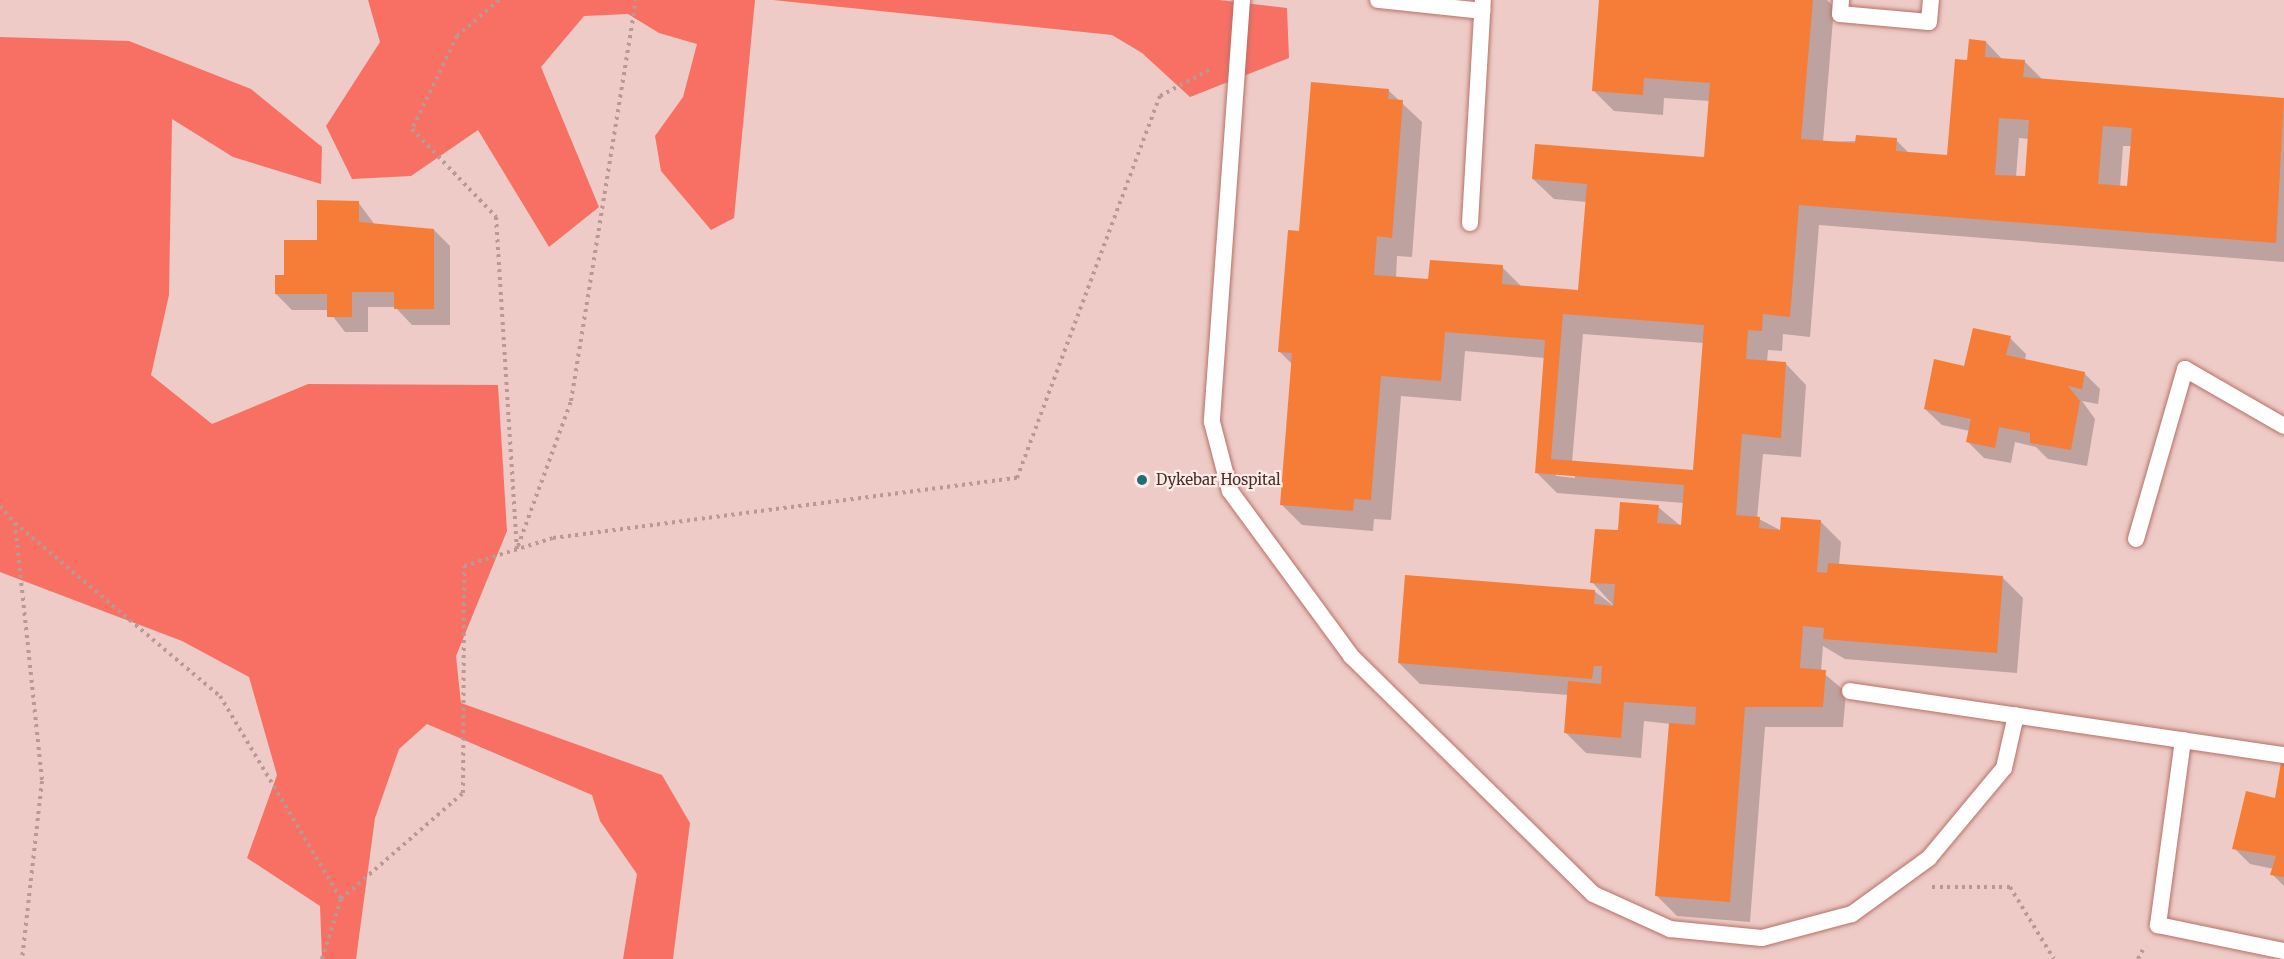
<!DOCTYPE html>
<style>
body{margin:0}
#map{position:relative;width:2284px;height:959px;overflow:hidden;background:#fbdbd7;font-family:Merriweather,serif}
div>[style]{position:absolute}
.built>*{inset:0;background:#eecbc7;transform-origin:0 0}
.forest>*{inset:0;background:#f87064}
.shadow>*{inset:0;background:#0003}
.building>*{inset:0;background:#f67d37}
.path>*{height:4px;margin-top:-2px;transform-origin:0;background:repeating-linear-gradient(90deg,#b89995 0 3px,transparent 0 7.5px)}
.roads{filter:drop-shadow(0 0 2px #b67168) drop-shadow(0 0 2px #b67168)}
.service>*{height:16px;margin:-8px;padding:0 8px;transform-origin:8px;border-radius:8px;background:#fff}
.dots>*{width:16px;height:16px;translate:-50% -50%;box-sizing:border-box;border:3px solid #fdedea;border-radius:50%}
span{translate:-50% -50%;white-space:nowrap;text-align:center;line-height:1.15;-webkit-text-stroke:4.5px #fdedea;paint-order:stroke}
.poi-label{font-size:15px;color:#4c2f2b}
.left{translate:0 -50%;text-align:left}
</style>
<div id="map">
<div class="built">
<i style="left:0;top:0;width:2284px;height:959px"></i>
</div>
<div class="forest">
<i style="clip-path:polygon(368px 0,755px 0,734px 218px,711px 230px,661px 171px,655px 136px,683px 97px,697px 44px,659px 33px,628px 14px,584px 16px,541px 67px,599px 207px,549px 247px,478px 130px,411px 176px,352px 179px,326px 126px,380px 42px)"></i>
<i style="clip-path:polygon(773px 0,1219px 0,1287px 8px,1289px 58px,1190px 97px,1142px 53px,1112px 35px)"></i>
<i style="clip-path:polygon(0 37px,129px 41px,251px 89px,322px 147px,321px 184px,233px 157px,172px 119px,169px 295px,151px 375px,212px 424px,308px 384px,498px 385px,507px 531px,456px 656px,461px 703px,662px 775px,690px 823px,673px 959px,623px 959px,637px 874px,600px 821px,592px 795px,427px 724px,399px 749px,375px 818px,356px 959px,322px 959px,320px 906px,247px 858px,277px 775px,249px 677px,182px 641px,0 572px)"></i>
</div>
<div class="shadow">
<i style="clip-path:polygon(evenodd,1600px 0,1827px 0,1834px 7px,1823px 142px,1896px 140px,1909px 153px,1949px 156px,1969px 62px,1986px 42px,2003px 60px,2024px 61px,2043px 80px,2284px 99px,2284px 262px,1819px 225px,1810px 337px,1783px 334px,1782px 351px,1768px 350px,1767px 362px,1786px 364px,1806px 385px,1801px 457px,1763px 454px,1757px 518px,1782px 531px,1821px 522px,1841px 542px,1839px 565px,2003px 578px,2023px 598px,2017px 673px,1845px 659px,1823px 646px,1821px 671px,1846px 692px,1843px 727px,1765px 727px,1750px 922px,1677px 916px,1657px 896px,1671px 724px,1644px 721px,1641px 758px,1586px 753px,1566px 733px,1569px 695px,1420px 684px,1399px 663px,1594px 591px,1615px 607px,1592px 582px,1619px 532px,1658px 507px,1682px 527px,1684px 503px,1557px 493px,1536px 472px,1545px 358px,1465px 351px,1461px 401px,1401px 396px,1391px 520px,1374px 519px,1373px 531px,1302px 525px,1281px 504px,1293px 365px,1279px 351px,1300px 233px,1388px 90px,1422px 122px,1412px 257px,1397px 256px,1396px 278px,1430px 281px,1502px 267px,1523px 288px,1579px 292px,1587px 202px,1554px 199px,1533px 179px,1705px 159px,1710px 101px,1664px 98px,1663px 115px,1614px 111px,1593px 90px,1600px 0,2019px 138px,2029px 139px,2027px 178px,2016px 177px,2019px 138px,1600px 0,2123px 146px,2132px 146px,2128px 188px,2120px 187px,2123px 146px,1600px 0,1583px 334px,1704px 343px,1694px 472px,1572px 462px,1583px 334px,1600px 0,1556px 473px,1575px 475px,1575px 478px,1556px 476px,1556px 473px)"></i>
<i style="clip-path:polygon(358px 202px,375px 225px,434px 230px,450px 246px,450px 325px,412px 325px,395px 307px,368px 307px,368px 332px,345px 332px,328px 310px,292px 310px,276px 294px,286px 276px)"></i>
<i style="clip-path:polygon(2010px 338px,2026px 354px,2025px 360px,2084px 373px,2100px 389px,2098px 404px,2082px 401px,2095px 419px,2087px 466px,2048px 459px,2036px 447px,2015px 442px,2011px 463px,1984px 458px,1967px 441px,1970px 431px,1942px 425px,1925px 409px,1966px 367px)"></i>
<i style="clip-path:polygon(2284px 764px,2284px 886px,2272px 874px,2274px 869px,2250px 864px,2234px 848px,2276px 799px)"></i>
</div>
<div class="building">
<i style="clip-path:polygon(evenodd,1599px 0,1813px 0,1801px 139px,1855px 143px,1856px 135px,1897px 138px,1896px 151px,1947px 155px,1955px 59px,1967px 60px,1969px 39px,1986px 41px,1985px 57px,2025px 60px,2023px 77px,2284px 98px,2276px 243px,1799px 205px,1790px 317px,1763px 314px,1762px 331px,1748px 330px,1746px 359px,1786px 362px,1781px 438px,1742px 434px,1736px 515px,1760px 517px,1759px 528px,1780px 530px,1781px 517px,1821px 520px,1817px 572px,1827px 573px,1828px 563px,2003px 576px,1997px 653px,1823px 639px,1824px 628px,1803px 626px,1800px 668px,1826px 670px,1823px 707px,1745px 707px,1730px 902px,1655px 896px,1669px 723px,1695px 725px,1696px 707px,1624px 702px,1621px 738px,1564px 733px,1568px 681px,1601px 684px,1602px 666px,1594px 666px,1592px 679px,1398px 663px,1405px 575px,1595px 590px,1594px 604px,1613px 606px,1615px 584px,1590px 583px,1595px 529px,1618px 530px,1620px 502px,1659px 505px,1657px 523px,1681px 525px,1684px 485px,1535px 473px,1545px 340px,1445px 332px,1441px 381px,1381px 376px,1371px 500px,1354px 499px,1353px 511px,1280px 505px,1292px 353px,1278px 352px,1288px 230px,1299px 231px,1311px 82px,1389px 89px,1388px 99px,1403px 100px,1392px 238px,1377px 236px,1374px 275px,1428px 279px,1430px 260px,1503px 265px,1502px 284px,1578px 290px,1587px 184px,1532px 179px,1535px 144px,1704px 157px,1710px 83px,1644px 78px,1643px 95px,1592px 91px,1599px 0,1999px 118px,2029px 120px,2025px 176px,1995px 175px,1999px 118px,1599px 0,2103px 126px,2132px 128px,2127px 186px,2098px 184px,2103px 126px,1599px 0,1563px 314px,1704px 325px,1693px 470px,1551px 459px,1563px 314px)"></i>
<i style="clip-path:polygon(317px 200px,359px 201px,359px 222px,434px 229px,434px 309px,394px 309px,394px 292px,352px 292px,352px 317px,327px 317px,327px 294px,275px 294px,275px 275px,284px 275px,284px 240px,317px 240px)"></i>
<i style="clip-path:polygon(1973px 328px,2011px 336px,2006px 355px,2085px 372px,2082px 389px,2068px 386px,2080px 401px,2071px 450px,2030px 443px,2030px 433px,1999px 427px,1995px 448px,1966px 442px,1971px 419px,1924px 409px,1934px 359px,1964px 366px)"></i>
<i style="clip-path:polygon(2281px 762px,2284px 763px,2284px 877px,2270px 875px,2276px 856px,2232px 849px,2246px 791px,2275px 798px)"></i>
</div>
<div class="path">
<i style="left:499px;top:0;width:55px;rotate:139.4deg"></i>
<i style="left:457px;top:36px;width:103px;rotate:115.8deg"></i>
<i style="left:412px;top:129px;width:122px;rotate:46.3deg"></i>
<i style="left:496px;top:217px;width:334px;rotate:86.4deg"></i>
<i style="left:0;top:506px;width:23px;rotate:49deg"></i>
<i style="left:15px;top:523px;width:259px;rotate:84deg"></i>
<i style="left:42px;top:781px;width:179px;rotate:96.4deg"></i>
<i style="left:15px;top:523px;width:268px;rotate:40.2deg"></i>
<i style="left:220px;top:696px;width:236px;rotate:59.2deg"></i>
<i style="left:341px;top:899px;width:63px;rotate:107.6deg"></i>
<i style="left:518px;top:546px;width:154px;rotate:-69.9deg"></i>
<i style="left:571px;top:401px;width:406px;rotate:-80.8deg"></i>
<i style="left:1932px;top:887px;width:78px"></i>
<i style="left:2010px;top:887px;width:84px;rotate:58.6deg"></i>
<i style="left:341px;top:899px;width:162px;rotate:-41deg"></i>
<i style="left:463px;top:793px;width:227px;rotate:-89.7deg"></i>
<i style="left:464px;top:566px;width:93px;rotate:-17.5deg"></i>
<i style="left:553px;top:538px;width:468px;rotate:-7.4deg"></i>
<i style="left:1017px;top:478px;width:408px;rotate:-69.5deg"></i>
<i style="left:1160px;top:96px;width:58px;rotate:-27.9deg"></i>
<i style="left:2138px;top:959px;width:15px;rotate:-62deg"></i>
</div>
<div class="roads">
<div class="service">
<i style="left:1242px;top:0;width:423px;rotate:94.1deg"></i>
<i style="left:1212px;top:422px;width:71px;rotate:75.4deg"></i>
<i style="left:1230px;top:491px;width:205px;rotate:53.7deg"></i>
<i style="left:1351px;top:656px;width:339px;rotate:44.5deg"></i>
<i style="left:1593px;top:894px;width:85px;rotate:24.4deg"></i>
<i style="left:1670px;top:929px;width:92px;rotate:5.6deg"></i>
<i style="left:1762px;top:938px;width:93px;rotate:-14.9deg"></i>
<i style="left:1852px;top:914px;width:95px;rotate:-36deg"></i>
<i style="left:1929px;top:858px;width:117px;rotate:-50.2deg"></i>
<i style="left:2004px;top:768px;width:54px;rotate:-77.2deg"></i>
<i style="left:1378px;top:0;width:105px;rotate:6deg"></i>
<i style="left:1841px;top:0;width:14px;rotate:94deg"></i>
<i style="left:1840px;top:14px;width:89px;rotate:5.1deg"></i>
<i style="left:1929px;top:22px;width:22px;rotate:-85deg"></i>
<i style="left:1470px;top:223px;width:223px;rotate:-86.7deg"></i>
<i style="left:2136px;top:539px;width:177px;rotate:-73.9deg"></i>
<i style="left:2185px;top:369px;width:114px;rotate:29.9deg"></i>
<i style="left:1850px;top:691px;width:439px;rotate:8.4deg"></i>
<i style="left:2183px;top:740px;width:187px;rotate:97.7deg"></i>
<i style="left:2158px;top:925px;width:129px;rotate:11.7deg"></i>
</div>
</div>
<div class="dots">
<i style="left:1142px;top:480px;background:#246d77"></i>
</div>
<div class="poi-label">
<span class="left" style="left:1156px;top:480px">Dykebar Hospital</span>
</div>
</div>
